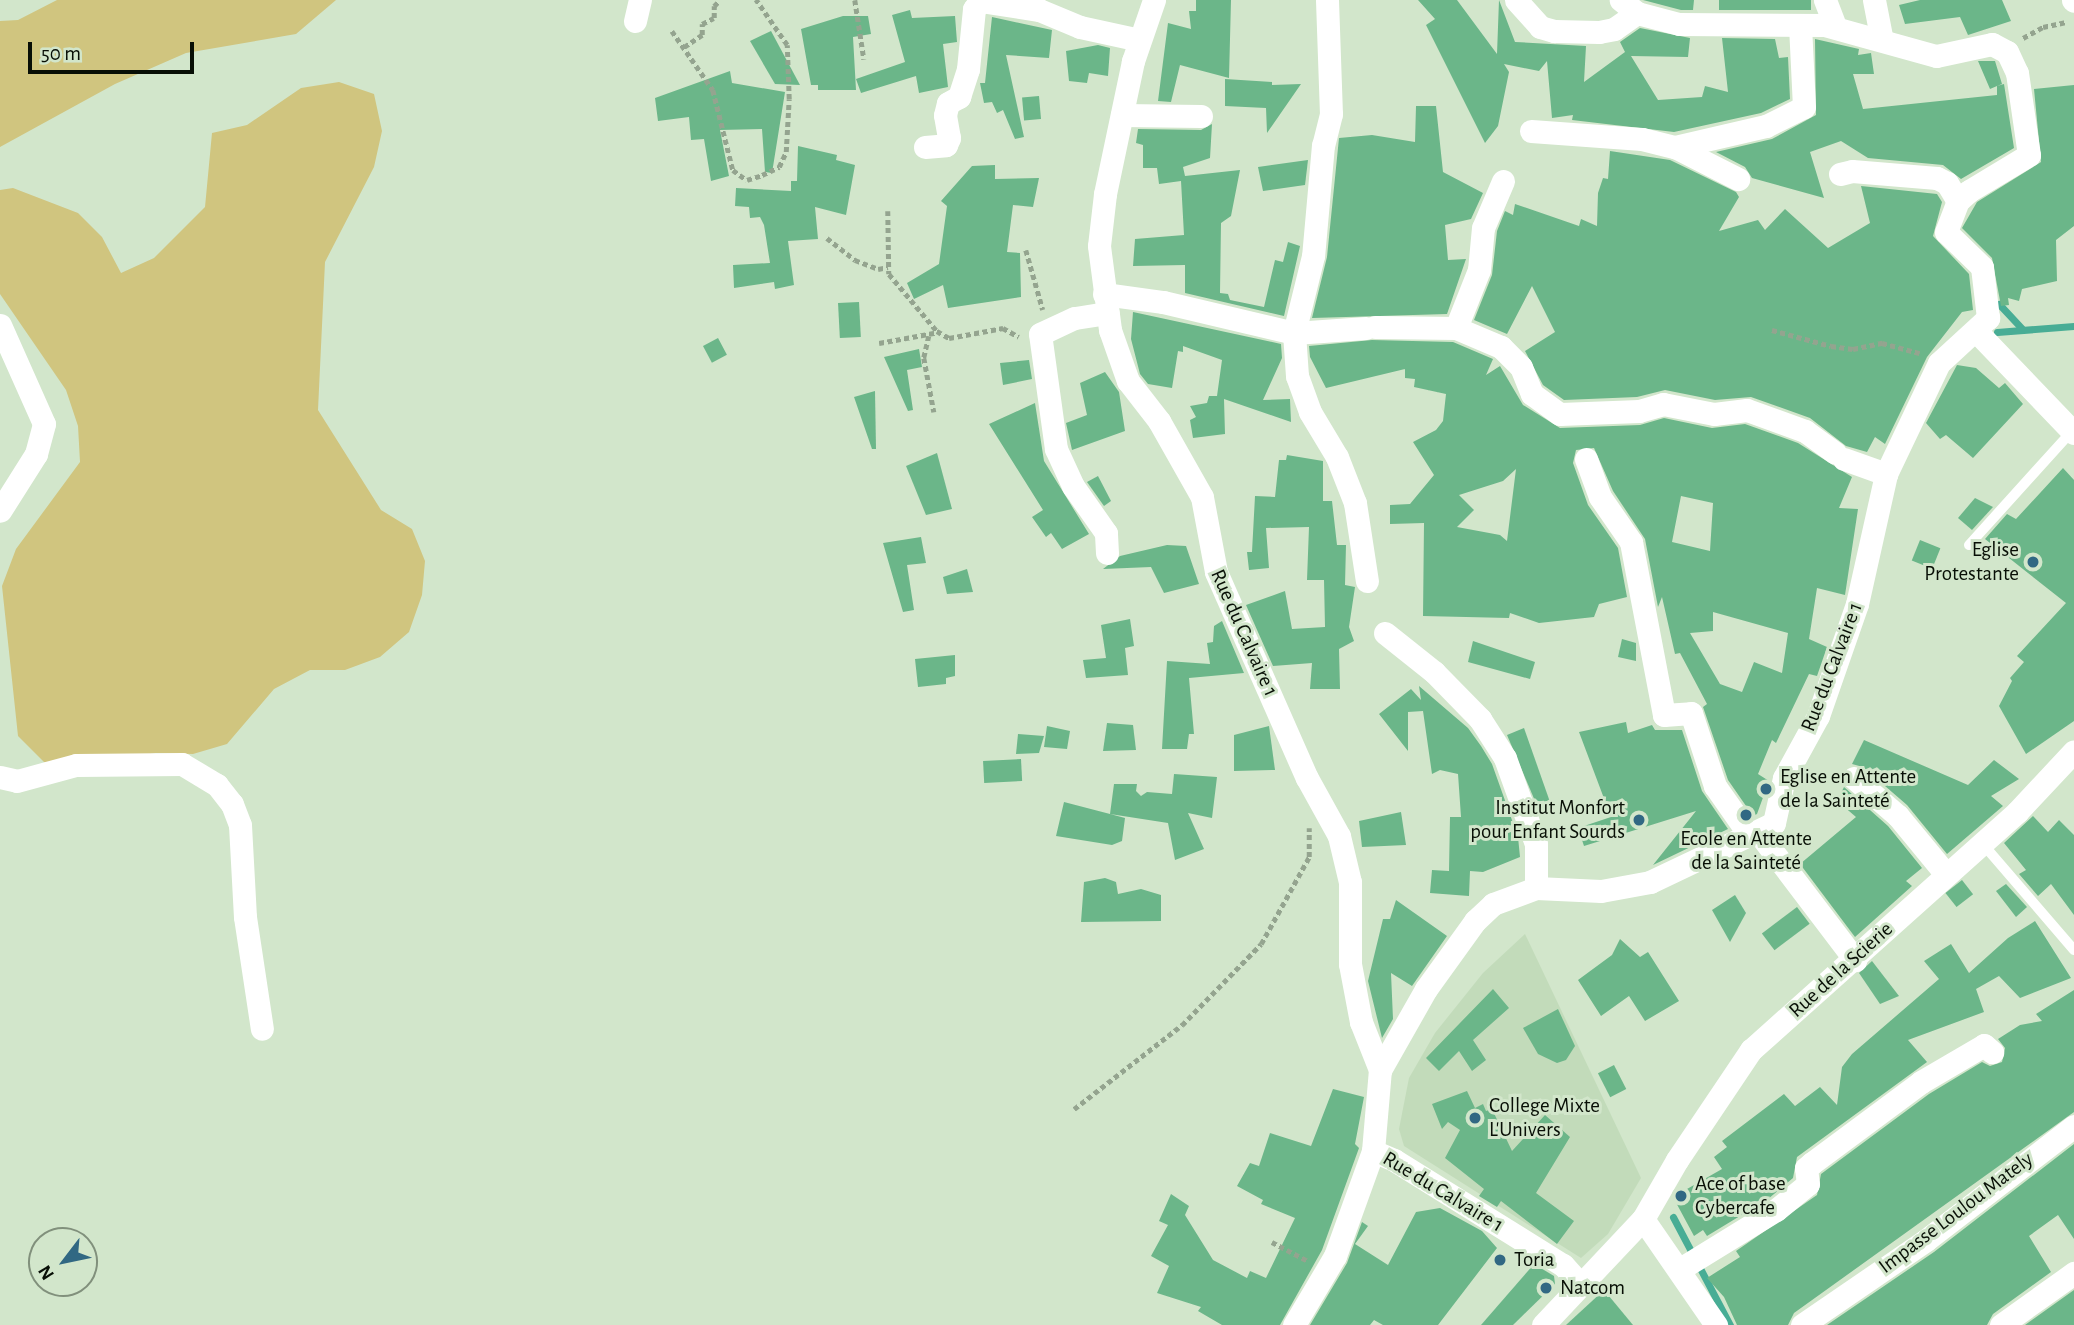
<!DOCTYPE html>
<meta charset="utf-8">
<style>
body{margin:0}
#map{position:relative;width:2074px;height:1325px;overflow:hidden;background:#d2e6cb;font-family:"Alegreya Sans",sans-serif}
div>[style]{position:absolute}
.built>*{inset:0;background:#c2dbba}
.green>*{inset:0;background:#d0c57f}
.stream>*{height:7px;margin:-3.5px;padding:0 3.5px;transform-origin:3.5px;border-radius:3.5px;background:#48ad95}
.building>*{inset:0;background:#6bb689;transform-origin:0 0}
.path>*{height:4.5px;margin-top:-2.25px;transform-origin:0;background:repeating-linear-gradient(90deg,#94a48f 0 5px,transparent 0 8.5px)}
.service>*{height:10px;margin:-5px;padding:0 5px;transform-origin:5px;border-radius:5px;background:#fff}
.minor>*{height:23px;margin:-11.5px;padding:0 11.5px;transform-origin:11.5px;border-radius:11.5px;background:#fff}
.dots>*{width:19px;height:19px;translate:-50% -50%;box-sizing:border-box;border:4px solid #d2e6cb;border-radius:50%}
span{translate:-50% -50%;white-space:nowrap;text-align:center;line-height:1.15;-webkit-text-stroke:6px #d2e6cb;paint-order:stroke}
.poi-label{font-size:21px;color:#080f06}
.right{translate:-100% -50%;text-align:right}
.left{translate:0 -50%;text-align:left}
.street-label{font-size:21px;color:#080f06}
.north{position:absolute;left:28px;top:1227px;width:70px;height:70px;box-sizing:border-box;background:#d2e6cb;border:2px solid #81907c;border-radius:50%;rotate:238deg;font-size:19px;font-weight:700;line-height:28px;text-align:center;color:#080f06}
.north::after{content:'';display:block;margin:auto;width:24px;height:32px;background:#316883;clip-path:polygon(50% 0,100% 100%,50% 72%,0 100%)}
.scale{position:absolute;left:28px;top:42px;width:166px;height:32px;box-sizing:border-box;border:4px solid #080f06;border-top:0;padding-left:9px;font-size:21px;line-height:24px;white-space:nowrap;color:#080f06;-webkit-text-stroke:5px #d2e6cb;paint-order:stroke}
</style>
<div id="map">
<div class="built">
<i style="clip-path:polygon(1525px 934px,1641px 1178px,1608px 1234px,1581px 1258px,1404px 1146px,1399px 1129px,1409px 1078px,1435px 1033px,1483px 973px)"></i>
</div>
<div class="green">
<i style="clip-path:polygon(57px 0,336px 0,296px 34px,186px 53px,115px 84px,0 147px,0 21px,18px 20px)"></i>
<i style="clip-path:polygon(339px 82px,374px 94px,382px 131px,374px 167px,325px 262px,318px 410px,381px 510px,412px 529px,425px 561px,422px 595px,409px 632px,380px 657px,345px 670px,310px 670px,274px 689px,227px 744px,193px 754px,156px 753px,82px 766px,44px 762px,18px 736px,2px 586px,16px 549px,80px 462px,78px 426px,66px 390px,0 294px,0 190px,13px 188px,78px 213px,102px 237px,121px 273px,154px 258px,205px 207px,212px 133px,247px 125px,301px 88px)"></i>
</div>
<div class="stream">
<i style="left:1999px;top:304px;width:34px;rotate:47deg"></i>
<i style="left:1997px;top:332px;width:77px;rotate:-4.5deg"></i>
<i style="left:1673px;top:1217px;width:122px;rotate:62.2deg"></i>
</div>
<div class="building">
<i style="clip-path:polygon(1196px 0,1231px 0,1229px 78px,1180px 65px,1171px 102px,1158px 101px,1168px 23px,1191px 29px,1189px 11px,1196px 11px)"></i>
<i style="clip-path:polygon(1418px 0,1457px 0,1497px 54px,1499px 0,1515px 42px,1586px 46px,1584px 82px,1625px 52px,1620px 42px,1640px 28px,1690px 38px,1688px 57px,1631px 56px,1658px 100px,1702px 97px,1705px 86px,1728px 92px,1722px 38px,1775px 39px,1779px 58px,1788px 57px,1790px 99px,1761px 113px,1674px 132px,1572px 120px,1573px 115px,1552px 118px,1547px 61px,1539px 71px,1504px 64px,1509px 72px,1498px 126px,1485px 143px,1426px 25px,1435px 19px)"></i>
<i style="clip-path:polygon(1643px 0,1694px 0,1693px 10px,1681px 10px)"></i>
<i style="left:1719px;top:0;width:92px;height:10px"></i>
<i style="clip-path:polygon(1920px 0,2002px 0,2011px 21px,1968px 35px,1960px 17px,1905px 24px,1899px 5px)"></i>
<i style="clip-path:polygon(910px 10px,912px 18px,955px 16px,957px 42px,943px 44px,948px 87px,919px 93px,916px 76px,861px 93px,856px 79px,905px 62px,892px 15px)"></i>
<i style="clip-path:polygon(843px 16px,868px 16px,871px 34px,853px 37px,856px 90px,818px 90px,818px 85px,811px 85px,801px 29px)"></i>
<i style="clip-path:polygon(992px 17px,1052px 30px,1049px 58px,1006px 55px,1024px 137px,1015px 139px,1003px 110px,997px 113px,992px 102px,984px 103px,980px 83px,985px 83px)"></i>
<i style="clip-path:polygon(771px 31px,800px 85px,775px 84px,750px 41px)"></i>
<i style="clip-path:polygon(1815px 39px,1859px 49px,1858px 55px,1871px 53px,1874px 74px,1853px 74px,1863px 109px,1997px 95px,1997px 86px,1990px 89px,1978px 61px,1995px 61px,2002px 84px,1997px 86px,2004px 84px,2014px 148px,1961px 179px,1943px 165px,1868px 158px,1841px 141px,1810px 152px,1824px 198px,1752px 178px,1745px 167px,1716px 152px,1772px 139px,1816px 115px)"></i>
<i style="clip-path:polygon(1098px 45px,1110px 48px,1108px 76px,1089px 73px,1087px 83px,1069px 81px,1066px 51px)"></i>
<i style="clip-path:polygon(730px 71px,732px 83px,785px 92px,772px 173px,765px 172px,762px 129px,720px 130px,729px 176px,711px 181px,704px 139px,691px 140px,689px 117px,658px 121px,655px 98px)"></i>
<i style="clip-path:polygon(1225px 79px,1272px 82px,1272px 85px,1301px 84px,1267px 133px,1266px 108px,1225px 106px)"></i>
<i style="clip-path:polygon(2074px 85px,2074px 226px,2056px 240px,2057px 281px,2022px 289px,2019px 301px,2008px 298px,2009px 305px,2001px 306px,1992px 258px,1962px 228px,1977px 202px,2041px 162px,2034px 89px)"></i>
<i style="left:1039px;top:96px;width:23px;height:17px;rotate:85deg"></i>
<i style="clip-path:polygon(1416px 106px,1436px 106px,1443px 172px,1483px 193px,1471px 219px,1445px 225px,1448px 260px,1466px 259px,1447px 314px,1312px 318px,1327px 257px,1339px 138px,1372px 135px,1415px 142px)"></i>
<i style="clip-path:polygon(1212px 124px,1210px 158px,1183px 167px,1185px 176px,1240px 170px,1231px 216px,1221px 223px,1220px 293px,1228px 294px,1230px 300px,1264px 307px,1275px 260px,1283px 262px,1288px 242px,1300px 246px,1284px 316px,1185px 293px,1185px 265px,1133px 266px,1135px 239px,1184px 235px,1181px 181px,1159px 184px,1157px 168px,1143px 168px,1143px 145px,1136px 143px,1138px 129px,1201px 130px)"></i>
<i style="clip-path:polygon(798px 146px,837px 155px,836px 160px,855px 165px,846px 215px,815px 207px,818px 239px,788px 241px,794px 285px,775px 289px,774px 282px,734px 288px,733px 265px,770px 263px,764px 225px,760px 217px,750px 218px,749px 207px,735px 206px,736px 188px,791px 191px,791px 181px,797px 181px)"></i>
<i style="clip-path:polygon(1610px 151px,1670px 160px,1736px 192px,1739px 197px,1719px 231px,1758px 220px,1765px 230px,1785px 209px,1828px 248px,1870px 223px,1861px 186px,1937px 194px,1942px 202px,1933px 236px,1969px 274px,1973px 310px,1962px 312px,1927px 357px,1885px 444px,1875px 437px,1867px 452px,1846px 446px,1810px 418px,1751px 397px,1715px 400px,1665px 390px,1637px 397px,1564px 400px,1543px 385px,1525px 351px,1555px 332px,1532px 286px,1507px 334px,1474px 320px,1492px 275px,1497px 231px,1505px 211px,1513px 215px,1515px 204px,1579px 226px,1581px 219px,1597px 226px,1598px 193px,1603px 178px,1608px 179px)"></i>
<i style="clip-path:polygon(1308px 160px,1305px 185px,1263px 191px,1258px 167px)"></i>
<i style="clip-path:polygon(995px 165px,995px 179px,1039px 178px,1033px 207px,1013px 205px,1007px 252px,1020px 253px,1021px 297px,948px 308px,943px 285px,914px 299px,907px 283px,939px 264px,947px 206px,941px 201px,972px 166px)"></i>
<i style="left:859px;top:302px;width:35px;height:21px;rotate:87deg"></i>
<i style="clip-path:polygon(1133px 312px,1281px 344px,1282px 358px,1263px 400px,1290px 399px,1291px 422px,1224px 399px,1225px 434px,1193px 438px,1190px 420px,1196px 417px,1190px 406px,1207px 403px,1209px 396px,1217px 396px,1222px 360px,1183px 346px,1183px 352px,1178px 351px,1172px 388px,1148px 384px,1140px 374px,1131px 339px)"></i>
<i style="left:718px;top:338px;width:19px;height:17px;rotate:62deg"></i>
<i style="clip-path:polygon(evenodd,1372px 340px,1453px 342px,1493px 359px,1486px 375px,1500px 366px,1523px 405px,1560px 428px,1640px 425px,1664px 418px,1712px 428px,1745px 424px,1798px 443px,1852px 477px,1839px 508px,1858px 509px,1845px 595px,1817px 588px,1809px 639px,1827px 647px,1817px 676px,1809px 674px,1776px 743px,1772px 740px,1758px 774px,1769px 781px,1757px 814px,1753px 816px,1728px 780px,1703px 707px,1707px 704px,1680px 653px,1675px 654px,1662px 597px,1658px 607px,1645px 539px,1613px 491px,1594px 448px,1576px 450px,1573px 463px,1588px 505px,1618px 548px,1627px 597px,1599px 604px,1594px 617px,1539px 623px,1510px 613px,1509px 618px,1423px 616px,1424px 523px,1390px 524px,1390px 505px,1410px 504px,1434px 475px,1413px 442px,1436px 430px,1443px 421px,1446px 394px,1414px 387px,1415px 379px,1405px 378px,1405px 369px,1326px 388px,1310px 357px,1309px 346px,1372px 340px,1516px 469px,1507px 541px,1500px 535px,1457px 527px,1474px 510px,1459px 495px,1503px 481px,1516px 469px,1372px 340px,1681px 496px,1713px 503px,1710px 551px,1672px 542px,1681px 496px,1372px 340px,1713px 612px,1788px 633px,1782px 673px,1754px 662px,1742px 692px,1720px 684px,1690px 633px,1713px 631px,1713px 612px)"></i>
<i style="clip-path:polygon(919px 349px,922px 367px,907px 370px,913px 410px,908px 411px,884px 357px)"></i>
<i style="clip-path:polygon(1029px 360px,1032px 379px,1003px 385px,1000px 363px)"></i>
<i style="clip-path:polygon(1957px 365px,1976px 368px,1999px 388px,2005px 383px,2023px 404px,1973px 458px,1946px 435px,1940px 439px,1926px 423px)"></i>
<i style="clip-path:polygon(1105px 372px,1119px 392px,1125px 431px,1072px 450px,1066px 423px,1087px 415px,1080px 383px)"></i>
<i style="clip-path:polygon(875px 391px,876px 449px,872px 449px,854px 397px)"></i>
<i style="clip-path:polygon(1035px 403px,1044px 461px,1089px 534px,1062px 549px,1051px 533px,1046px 537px,1032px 517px,1043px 510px,989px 424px)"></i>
<i style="clip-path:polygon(937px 453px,952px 509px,926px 515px,906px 466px)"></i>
<i style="clip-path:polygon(1287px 455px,1323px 461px,1323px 501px,1332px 501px,1337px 545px,1346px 545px,1345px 585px,1355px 587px,1349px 627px,1354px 641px,1339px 649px,1340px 689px,1310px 689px,1312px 663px,1273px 666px,1246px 605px,1285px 591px,1292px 629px,1325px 627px,1324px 580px,1307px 580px,1309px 527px,1266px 528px,1269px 568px,1249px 570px,1247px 552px,1252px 552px,1255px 496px,1275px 497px,1279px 460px,1286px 460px)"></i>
<i style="clip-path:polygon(2063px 468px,2074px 480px,2074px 721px,2026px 754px,1999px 706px,2012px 681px,2010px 678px,2024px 662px,2017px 656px,2066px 603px,1985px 539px,2007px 514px,2016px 519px)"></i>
<i style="clip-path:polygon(1098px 476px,1111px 501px,1104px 506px,1087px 482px)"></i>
<i style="clip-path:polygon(1975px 498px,1993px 507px,1972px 530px,1958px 518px)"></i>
<i style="clip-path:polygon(921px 537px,926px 563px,907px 565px,914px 610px,903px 612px,883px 543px)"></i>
<i style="left:1920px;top:540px;width:22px;height:22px;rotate:22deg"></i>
<i style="clip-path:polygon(1167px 545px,1186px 546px,1199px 584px,1164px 593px,1151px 567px,1103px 569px,1120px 556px)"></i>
<i style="clip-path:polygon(967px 569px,973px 592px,947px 594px,943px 577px)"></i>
<i style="clip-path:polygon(1130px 619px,1134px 646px,1125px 648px,1128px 675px,1086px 678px,1083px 660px,1106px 658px,1101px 625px)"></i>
<i style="clip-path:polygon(1222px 621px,1244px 673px,1189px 678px,1194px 734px,1189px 734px,1187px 749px,1162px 749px,1167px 661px,1210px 664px,1207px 643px,1213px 642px,1214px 626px)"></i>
<i style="clip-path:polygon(1622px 639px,1636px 643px,1636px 661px,1618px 657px)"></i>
<i style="clip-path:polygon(1473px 641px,1535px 662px,1530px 679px,1468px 662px)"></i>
<i style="clip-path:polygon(955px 655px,955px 676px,946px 678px,946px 684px,918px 687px,915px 659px)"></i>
<i style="clip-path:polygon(1419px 686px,1468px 728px,1481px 746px,1492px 764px,1518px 837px,1520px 857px,1483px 872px,1470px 871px,1469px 896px,1430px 893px,1432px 870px,1449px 871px,1450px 817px,1461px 817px,1458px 774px,1440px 770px,1432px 774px,1423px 711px,1408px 712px,1408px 751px,1379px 714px,1411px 689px,1421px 700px)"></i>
<i style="clip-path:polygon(1626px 722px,1628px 733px,1652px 725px,1655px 730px,1682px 730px,1702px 791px,1728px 829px,1653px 865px,1696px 811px,1584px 846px,1578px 828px,1611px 817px,1579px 732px)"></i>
<i style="clip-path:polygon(1107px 723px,1133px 725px,1136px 750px,1103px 751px)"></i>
<i style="clip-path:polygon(1047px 726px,1070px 731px,1067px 749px,1044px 747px)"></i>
<i style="clip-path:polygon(1269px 726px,1275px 770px,1234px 771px,1234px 735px)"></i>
<i style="clip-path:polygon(1524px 728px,1550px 802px,1538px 808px,1507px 735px)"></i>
<i style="clip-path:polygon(1018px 734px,1044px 736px,1039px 753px,1016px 754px)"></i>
<i style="clip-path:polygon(1864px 740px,1968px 785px,1994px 760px,2019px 779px,1991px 796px,2003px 806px,1947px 854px,1907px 805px,1863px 767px,1852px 764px)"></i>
<i style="left:1021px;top:759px;width:22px;height:38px;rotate:87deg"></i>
<i style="clip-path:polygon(1174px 774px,1217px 777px,1212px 818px,1188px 813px,1204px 849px,1175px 860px,1168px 823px,1110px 814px,1125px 818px,1122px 841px,1112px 845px,1056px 836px,1064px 802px,1110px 814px,1114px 784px,1137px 784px,1136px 791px,1141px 796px,1147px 792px,1172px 794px)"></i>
<i style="clip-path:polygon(1844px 787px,1888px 826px,1922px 868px,1906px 881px,1912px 886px,1855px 937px,1800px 864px,1856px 817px,1842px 805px,1847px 797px,1841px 793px)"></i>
<i style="clip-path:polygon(1401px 812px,1406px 845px,1362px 847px,1359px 821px)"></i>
<i style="clip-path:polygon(2033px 816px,2048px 832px,2059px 820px,2074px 835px,2074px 915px,2051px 884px,2038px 896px,2019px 874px,2026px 870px,2004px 843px)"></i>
<i style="clip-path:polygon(1105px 878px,1116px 882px,1118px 894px,1141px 889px,1161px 895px,1161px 921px,1081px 922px,1084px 882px)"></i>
<i style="left:1962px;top:880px;width:18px;height:21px;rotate:52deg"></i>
<i style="clip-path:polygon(2006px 884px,2027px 907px,2016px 917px,1996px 891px)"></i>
<i style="clip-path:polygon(1735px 895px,1746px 913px,1730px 942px,1712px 910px)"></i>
<i style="clip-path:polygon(1396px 900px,1447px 936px,1412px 986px,1391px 973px,1393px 1019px,1382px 1038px,1368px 981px,1383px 919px,1390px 919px)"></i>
<i style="left:1797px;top:907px;width:21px;height:44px;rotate:53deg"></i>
<i style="clip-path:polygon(2035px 921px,2071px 978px,2020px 998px,1999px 976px,1976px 989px,1984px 1012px,1908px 1040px,1927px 1062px,1797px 1157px,1793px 1178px,1768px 1199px,1707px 1236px,1703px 1230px,1694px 1236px,1673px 1197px,1722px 1169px,1714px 1157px,1727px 1147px,1722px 1141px,1784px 1094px,1795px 1106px,1820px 1087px,1837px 1105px,1842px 1067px,1852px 1054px,1939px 979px,1924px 961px,1951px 944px,1969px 973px,2008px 938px)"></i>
<i style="clip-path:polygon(1620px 939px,1640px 957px,1648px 952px,1679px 1001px,1645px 1021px,1629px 996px,1601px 1016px,1578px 980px,1612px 955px)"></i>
<i style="clip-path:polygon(1872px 961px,1899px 996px,1880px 1004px,1859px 973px)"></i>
<i style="clip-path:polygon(1493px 989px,1509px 1008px,1473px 1040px,1486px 1060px,1472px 1071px,1459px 1051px,1439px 1071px,1426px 1058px)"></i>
<i style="clip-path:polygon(2074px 990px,2074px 1112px,1794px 1313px,1788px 1325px,1737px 1325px,1724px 1297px,1707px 1278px,1740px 1257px,1736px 1251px,1817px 1195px,1821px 1174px,1929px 1094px,1982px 1062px,1990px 1066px,2002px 1062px,2005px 1048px,1998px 1039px,2020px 1025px,2042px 1021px,2036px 1014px)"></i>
<i style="clip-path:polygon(1558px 1009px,1575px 1046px,1566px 1060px,1557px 1063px,1538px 1054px,1523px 1028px)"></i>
<i style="left:1614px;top:1065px;width:27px;height:18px;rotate:63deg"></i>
<i style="clip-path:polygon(1333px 1089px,1364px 1097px,1355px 1144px,1359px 1148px,1322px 1250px,1280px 1325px,1222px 1325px,1198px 1311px,1201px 1307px,1157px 1293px,1169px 1266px,1151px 1256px,1168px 1225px,1159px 1221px,1171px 1194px,1189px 1206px,1185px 1215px,1213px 1260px,1247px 1278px,1250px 1271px,1266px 1278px,1295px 1218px,1261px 1204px,1263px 1200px,1237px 1186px,1250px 1163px,1259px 1166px,1270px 1133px,1311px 1146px)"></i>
<i style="clip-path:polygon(1467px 1091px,1475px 1108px,1483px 1104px,1486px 1111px,1492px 1109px,1512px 1151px,1545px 1115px,1570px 1137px,1536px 1193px,1574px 1221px,1557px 1244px,1501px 1201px,1497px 1207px,1479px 1196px,1484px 1189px,1445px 1158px,1460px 1130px,1448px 1122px,1442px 1129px,1432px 1104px)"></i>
<i style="clip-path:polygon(2074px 1144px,2074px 1239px,2058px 1215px,2029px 1236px,2051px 1272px,1993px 1314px,1987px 1325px,1827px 1325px,1934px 1252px)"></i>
<i style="clip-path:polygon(1440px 1208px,1482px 1231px,1497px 1248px,1438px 1325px,1383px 1325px,1374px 1320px,1370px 1325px,1310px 1325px,1347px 1263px,1362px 1222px,1368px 1226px,1355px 1244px,1388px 1265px,1416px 1212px)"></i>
<i style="clip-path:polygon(1534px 1264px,1554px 1276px,1555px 1284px,1513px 1325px,1481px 1325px)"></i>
<i style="clip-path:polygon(1604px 1290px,1633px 1325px,1566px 1325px)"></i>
<i style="clip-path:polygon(2074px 1290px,2074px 1325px,2025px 1325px)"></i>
</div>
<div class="path">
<i style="left:855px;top:0;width:60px;rotate:81.3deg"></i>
<i style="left:672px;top:31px;width:72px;rotate:55.2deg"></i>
<i style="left:713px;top:90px;width:82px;rotate:76deg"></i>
<i style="left:733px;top:170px;width:17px;rotate:36deg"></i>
<i style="left:747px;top:180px;width:16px;rotate:-18deg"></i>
<i style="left:762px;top:175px;width:19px;rotate:-25deg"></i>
<i style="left:779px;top:167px;width:17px;rotate:-65deg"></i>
<i style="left:786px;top:152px;width:53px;rotate:-86.8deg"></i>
<i style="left:789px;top:99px;width:54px;rotate:-92.1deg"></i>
<i style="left:787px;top:45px;width:55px;rotate:-124.6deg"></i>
<i style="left:2023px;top:38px;width:23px;rotate:-29deg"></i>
<i style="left:2043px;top:27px;width:25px;rotate:-12deg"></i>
<i style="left:684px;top:47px;width:22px;rotate:-34deg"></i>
<i style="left:702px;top:35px;width:11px;rotate:-90deg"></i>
<i style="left:702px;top:24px;width:13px;rotate:-27deg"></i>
<i style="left:714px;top:18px;width:12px;rotate:-90deg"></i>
<i style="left:714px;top:6px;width:8px;rotate:-45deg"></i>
<i style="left:888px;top:211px;width:63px;rotate:89.1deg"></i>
<i style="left:889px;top:274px;width:75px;rotate:49.9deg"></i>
<i style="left:937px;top:331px;width:14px;rotate:30deg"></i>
<i style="left:949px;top:338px;width:55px;rotate:-10.5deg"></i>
<i style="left:1003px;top:328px;width:18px;rotate:29deg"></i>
<i style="left:827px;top:238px;width:36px;rotate:38deg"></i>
<i style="left:855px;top:260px;width:25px;rotate:21deg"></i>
<i style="left:878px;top:269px;width:10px;rotate:-11deg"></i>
<i style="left:1026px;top:250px;width:62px;rotate:74.2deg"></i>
<i style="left:1772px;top:330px;width:61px;rotate:15.2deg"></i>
<i style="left:1831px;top:346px;width:22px;rotate:8deg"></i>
<i style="left:1853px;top:349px;width:30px;rotate:-12deg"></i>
<i style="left:1882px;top:343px;width:39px;rotate:15deg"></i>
<i style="left:929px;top:336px;width:23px;rotate:103deg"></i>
<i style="left:924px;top:358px;width:55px;rotate:79.5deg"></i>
<i style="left:879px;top:343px;width:61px;rotate:-10.4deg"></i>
<i style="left:1074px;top:1109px;width:137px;rotate:-37.9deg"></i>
<i style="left:1182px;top:1025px;width:113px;rotate:-45.7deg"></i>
<i style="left:1261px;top:944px;width:99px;rotate:-61.1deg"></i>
<i style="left:1309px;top:857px;width:29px;rotate:-90deg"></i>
<i style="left:1272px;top:1242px;width:41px;rotate:27.8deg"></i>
</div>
<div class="service">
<i style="left:1969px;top:545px;width:154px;rotate:-47.9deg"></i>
<i style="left:1982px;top:843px;width:141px;rotate:49.3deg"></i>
</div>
<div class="minor">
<i style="left:1154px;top:0;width:65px;rotate:109deg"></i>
<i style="left:1133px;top:61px;width:136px;rotate:101.9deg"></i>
<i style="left:1105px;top:194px;width:52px;rotate:96.6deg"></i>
<i style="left:1099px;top:246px;width:85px;rotate:82.5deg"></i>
<i style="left:1110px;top:330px;width:54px;rotate:70.6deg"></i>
<i style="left:1128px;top:381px;width:51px;rotate:52.2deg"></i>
<i style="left:1159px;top:421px;width:87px;rotate:60.5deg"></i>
<i style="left:1202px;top:497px;width:76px;rotate:79.4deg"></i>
<i style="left:1216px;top:572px;width:225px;rotate:66.2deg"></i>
<i style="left:1307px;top:778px;width:66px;rotate:61.1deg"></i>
<i style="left:1339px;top:836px;width:47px;rotate:76.6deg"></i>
<i style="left:1350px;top:882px;width:82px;rotate:90deg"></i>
<i style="left:1350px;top:964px;width:59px;rotate:79.3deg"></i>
<i style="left:1361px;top:1022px;width:52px;rotate:68.4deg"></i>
<i style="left:1327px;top:0;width:114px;rotate:88deg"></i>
<i style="left:1331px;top:114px;width:32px;rotate:104deg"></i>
<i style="left:1323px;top:145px;width:111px;rotate:95.1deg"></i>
<i style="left:1313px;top:256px;width:79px;rotate:103.9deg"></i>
<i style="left:1294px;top:333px;width:72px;rotate:-4deg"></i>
<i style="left:1516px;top:0;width:36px;rotate:48deg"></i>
<i style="left:1540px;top:27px;width:15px;rotate:16deg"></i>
<i style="left:1554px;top:31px;width:45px;rotate:1.3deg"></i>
<i style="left:1599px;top:32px;width:15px;rotate:-11deg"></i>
<i style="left:1614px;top:29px;width:28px;rotate:-35deg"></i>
<i style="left:1825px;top:0;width:28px;rotate:69deg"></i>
<i style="left:1874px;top:0;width:38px;rotate:79deg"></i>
<i style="left:2073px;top:0;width:1px;rotate:45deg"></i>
<i style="left:635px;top:21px;width:22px;rotate:-77deg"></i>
<i style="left:1122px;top:115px;width:79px;rotate:0.7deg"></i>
<i style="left:1531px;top:131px;width:111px;rotate:4.1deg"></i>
<i style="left:1642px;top:139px;width:34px;rotate:14deg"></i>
<i style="left:1675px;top:147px;width:93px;rotate:-13deg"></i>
<i style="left:1766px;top:126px;width:42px;rotate:-26.6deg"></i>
<i style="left:1804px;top:107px;width:82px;rotate:-92.8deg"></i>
<i style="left:925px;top:147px;width:21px;rotate:-5deg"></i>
<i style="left:946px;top:145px;width:8px;rotate:-67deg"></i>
<i style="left:949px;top:138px;width:23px;rotate:-100deg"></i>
<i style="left:945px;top:115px;width:12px;rotate:-76deg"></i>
<i style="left:948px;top:103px;width:13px;rotate:-29deg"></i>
<i style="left:959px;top:97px;width:29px;rotate:-72deg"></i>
<i style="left:968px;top:69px;width:60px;rotate:-84.3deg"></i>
<i style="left:974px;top:9px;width:10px;rotate:-53deg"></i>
<i style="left:980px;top:1px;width:60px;rotate:8.7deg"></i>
<i style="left:1039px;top:10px;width:44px;rotate:22.5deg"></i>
<i style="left:1080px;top:27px;width:61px;rotate:12.2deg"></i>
<i style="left:1675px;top:147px;width:71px;rotate:26.9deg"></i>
<i style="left:1840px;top:174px;width:12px;rotate:-14deg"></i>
<i style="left:1852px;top:171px;width:85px;rotate:4.7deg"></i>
<i style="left:1937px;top:178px;width:11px;rotate:27deg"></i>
<i style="left:1947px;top:183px;width:21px;rotate:59deg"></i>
<i style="left:1104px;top:294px;width:60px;rotate:7.7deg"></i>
<i style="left:1163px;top:302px;width:135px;rotate:13.3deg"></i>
<i style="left:1294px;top:333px;width:43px;rotate:86deg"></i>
<i style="left:1297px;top:376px;width:38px;rotate:70deg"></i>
<i style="left:1310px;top:412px;width:52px;rotate:59deg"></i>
<i style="left:1337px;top:457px;width:49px;rotate:68.6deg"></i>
<i style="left:1355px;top:503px;width:79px;rotate:81.3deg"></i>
<i style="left:0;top:325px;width:108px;rotate:66deg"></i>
<i style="left:44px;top:424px;width:31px;rotate:105deg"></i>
<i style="left:36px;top:454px;width:67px;rotate:122.3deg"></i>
<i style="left:1375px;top:327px;width:81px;rotate:0.7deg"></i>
<i style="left:1456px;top:328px;width:49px;rotate:22.9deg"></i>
<i style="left:1501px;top:347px;width:28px;rotate:45deg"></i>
<i style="left:1521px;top:367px;width:29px;rotate:68deg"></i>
<i style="left:1532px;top:394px;width:34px;rotate:36deg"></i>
<i style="left:1560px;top:414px;width:79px;rotate:-2.2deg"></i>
<i style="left:1639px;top:411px;width:25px;rotate:-16deg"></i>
<i style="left:1663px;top:404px;width:52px;rotate:11.1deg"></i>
<i style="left:1714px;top:414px;width:33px;rotate:-7deg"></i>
<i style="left:1747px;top:410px;width:62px;rotate:19.9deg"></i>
<i style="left:1805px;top:431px;width:37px;rotate:36deg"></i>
<i style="left:1456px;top:328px;width:62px;rotate:-68.4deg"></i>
<i style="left:1479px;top:270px;width:42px;rotate:-84.6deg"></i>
<i style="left:1483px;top:228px;width:51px;rotate:-66.9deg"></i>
<i style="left:1977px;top:332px;width:140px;rotate:46.2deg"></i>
<i style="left:1586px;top:459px;width:40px;rotate:69.8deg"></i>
<i style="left:1600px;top:497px;width:55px;rotate:55.4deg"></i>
<i style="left:1631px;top:542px;width:176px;rotate:79.2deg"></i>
<i style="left:1664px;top:715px;width:27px;rotate:-4deg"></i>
<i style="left:1691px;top:713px;width:77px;rotate:71.8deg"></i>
<i style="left:1715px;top:786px;width:61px;rotate:55deg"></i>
<i style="left:1844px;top:459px;width:45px;rotate:19.7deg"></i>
<i style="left:1107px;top:553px;width:20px;rotate:-93deg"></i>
<i style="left:1106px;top:533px;width:57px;rotate:-125.1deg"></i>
<i style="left:1073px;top:486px;width:41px;rotate:-114.7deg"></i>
<i style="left:1056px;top:449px;width:116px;rotate:-97.9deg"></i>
<i style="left:1040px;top:334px;width:38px;rotate:-25deg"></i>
<i style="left:1075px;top:318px;width:33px;rotate:-9deg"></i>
<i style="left:1385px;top:633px;width:63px;rotate:38.5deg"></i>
<i style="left:1434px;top:672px;width:66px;rotate:45.6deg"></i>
<i style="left:1480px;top:719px;width:46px;rotate:57.3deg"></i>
<i style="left:1505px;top:758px;width:91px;rotate:70.2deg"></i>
<i style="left:1536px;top:844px;width:44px;rotate:90deg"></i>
<i style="left:0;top:777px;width:17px;rotate:13deg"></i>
<i style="left:17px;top:781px;width:61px;rotate:-15.2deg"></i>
<i style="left:76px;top:765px;width:106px;rotate:-0.5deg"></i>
<i style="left:182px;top:764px;width:41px;rotate:31deg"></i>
<i style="left:217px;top:785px;width:24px;rotate:52deg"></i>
<i style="left:232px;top:804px;width:22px;rotate:69deg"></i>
<i style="left:240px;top:825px;width:92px;rotate:86.9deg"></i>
<i style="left:245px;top:917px;width:113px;rotate:81.4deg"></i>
<i style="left:1854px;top:778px;width:58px;rotate:40.8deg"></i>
<i style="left:1898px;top:816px;width:74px;rotate:50.5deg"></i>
<i style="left:1758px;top:832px;width:161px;rotate:52.8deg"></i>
<i style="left:1373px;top:1151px;width:23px;rotate:23deg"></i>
<i style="left:1394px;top:1160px;width:199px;rotate:31.9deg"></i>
<i style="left:1563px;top:1265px;width:24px;rotate:48deg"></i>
<i style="left:1643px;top:1219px;width:129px;rotate:55.4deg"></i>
<i style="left:1680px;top:1269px;width:113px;rotate:-31.6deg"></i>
<i style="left:1776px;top:1210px;width:41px;rotate:-39.1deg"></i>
<i style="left:1808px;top:1184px;width:16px;rotate:-97deg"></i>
<i style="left:1806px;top:1168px;width:8px;rotate:-40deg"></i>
<i style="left:1812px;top:1163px;width:136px;rotate:-36.6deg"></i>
<i style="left:1921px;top:1082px;width:73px;rotate:-30.4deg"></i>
<i style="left:1984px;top:1045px;width:11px;rotate:41deg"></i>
<i style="left:1294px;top:1325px;width:80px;rotate:-59.3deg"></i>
<i style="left:1335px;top:1256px;width:112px;rotate:-70.1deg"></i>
<i style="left:1373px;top:1151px;width:81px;rotate:-85.1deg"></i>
<i style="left:1380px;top:1070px;width:93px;rotate:-60.4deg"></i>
<i style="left:1426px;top:989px;width:84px;rotate:-54.2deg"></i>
<i style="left:1475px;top:921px;width:25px;rotate:-43deg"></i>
<i style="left:1493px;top:904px;width:46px;rotate:-20.4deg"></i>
<i style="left:1536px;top:888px;width:65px;rotate:2.6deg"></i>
<i style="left:1601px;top:891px;width:50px;rotate:-10.4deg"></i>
<i style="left:1650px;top:882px;width:137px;rotate:-25.4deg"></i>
<i style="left:1774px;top:823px;width:46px;rotate:-77.5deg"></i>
<i style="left:1784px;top:778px;width:71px;rotate:-61.3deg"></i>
<i style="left:1818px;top:716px;width:119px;rotate:-70.8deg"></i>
<i style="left:1857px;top:604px;width:133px;rotate:-77.4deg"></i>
<i style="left:1886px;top:474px;width:123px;rotate:-64.5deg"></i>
<i style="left:1939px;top:363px;width:67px;rotate:-42.6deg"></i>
<i style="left:1988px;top:318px;width:51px;rotate:-96.7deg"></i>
<i style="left:1982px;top:267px;width:50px;rotate:-135.8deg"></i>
<i style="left:1946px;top:232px;width:33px;rotate:-69deg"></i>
<i style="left:1958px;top:201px;width:15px;rotate:-42deg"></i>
<i style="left:1969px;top:191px;width:70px;rotate:-31deg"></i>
<i style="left:2029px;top:155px;width:83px;rotate:-98.3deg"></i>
<i style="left:2017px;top:73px;width:23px;rotate:-115deg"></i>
<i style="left:2007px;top:52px;width:17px;rotate:-152deg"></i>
<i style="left:1992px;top:44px;width:57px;rotate:167.9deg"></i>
<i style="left:1936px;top:56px;width:116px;rotate:-164.5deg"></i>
<i style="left:1824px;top:25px;width:145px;rotate:-179.6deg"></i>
<i style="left:1679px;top:24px;width:43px;rotate:-165.3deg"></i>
<i style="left:1637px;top:13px;width:21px;rotate:-141deg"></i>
<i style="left:1543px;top:1325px;width:146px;rotate:-46.7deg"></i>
<i style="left:1643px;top:1219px;width:68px;rotate:-60deg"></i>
<i style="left:1677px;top:1160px;width:133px;rotate:-56.1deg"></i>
<i style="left:1751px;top:1050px;width:357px;rotate:-41.8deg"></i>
<i style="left:2017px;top:812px;width:83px;rotate:-46.9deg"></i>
<i style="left:1802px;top:1325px;width:150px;rotate:-34.4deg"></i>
<i style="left:1926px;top:1240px;width:187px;rotate:-37.6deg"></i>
<i style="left:2001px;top:1325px;width:90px;rotate:-35.5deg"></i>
</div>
<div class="dots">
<i style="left:2033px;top:562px;background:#316883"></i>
<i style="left:1766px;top:789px;background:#316883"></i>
<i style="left:1746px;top:815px;background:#316883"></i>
<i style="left:1639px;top:820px;background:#316883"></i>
<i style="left:1475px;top:1118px;background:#316883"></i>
<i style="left:1681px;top:1196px;background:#316883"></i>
<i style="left:1500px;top:1260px;background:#316883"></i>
<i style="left:1546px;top:1288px;background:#316883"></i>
</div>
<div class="poi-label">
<span class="right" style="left:2019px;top:562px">Eglise<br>Protestante</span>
<span class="left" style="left:1780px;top:789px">Eglise en Attente<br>de la Sainteté</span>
<span class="right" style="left:1625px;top:820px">Institut Monfort<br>pour Enfant Sourds</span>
<span style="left:1746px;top:851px">Ecole en Attente<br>de la Sainteté</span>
<span class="left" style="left:1489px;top:1118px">College Mixte<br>L'Univers</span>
<span class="left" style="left:1695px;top:1196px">Ace of base<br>Cybercafe</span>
<span class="left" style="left:1514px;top:1260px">Toria</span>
<span class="left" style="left:1560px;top:1288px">Natcom</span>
</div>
<div class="street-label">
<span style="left:1244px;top:633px;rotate:66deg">Rue du Calvaire 1</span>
<span style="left:1832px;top:667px;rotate:-69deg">Rue du Calvaire 1</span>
<span style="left:1841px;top:970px;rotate:-42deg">Rue de la Scierie</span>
<span style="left:1443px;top:1192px;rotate:31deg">Rue du Calvaire 1</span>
<span style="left:1956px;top:1213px;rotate:-37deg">Impasse Loulou Mately</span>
</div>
<div class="north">N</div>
<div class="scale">50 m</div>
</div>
